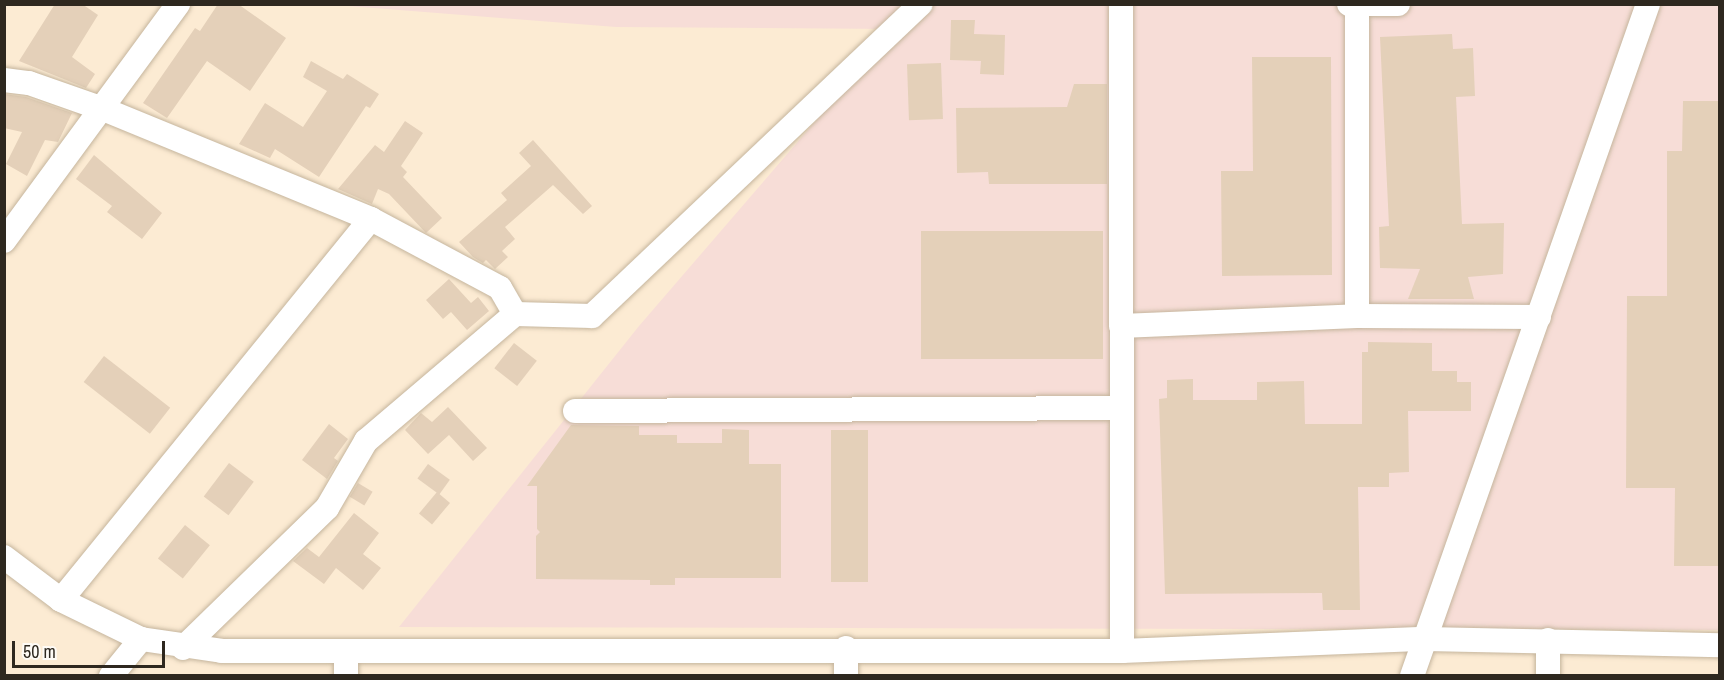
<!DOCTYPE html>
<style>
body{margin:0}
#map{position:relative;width:1724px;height:680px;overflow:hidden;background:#fcebd3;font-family:"Archivo Narrow",sans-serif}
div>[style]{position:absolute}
.industrial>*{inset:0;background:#f7ddd7}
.building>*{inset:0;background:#e4d0b9;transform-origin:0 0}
.roads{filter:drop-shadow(0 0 2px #c5b59d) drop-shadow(0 0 2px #c5b59d)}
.minor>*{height:24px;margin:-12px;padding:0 12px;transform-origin:12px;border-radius:12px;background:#fff}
span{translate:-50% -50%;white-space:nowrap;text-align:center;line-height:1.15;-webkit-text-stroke:5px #fefbf6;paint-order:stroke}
.frame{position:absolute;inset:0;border:6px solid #2e281f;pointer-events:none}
.scale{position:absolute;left:12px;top:641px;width:153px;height:27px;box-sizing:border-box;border:3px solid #2e281f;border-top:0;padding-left:8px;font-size:18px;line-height:21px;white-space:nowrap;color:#2e281f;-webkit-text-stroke:4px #fefbf6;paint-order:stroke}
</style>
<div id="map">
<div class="industrial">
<i style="clip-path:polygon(336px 5px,1719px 5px,1719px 630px,399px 627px,639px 326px,895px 29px,616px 27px)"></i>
</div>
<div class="building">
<i style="clip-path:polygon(55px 4px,82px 4px,98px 15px,72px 57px,95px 74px,86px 88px,19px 61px)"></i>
<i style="clip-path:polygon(218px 4px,238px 4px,286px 38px,250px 91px,207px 61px,167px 118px,143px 103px,195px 28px,200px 31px)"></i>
<i style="clip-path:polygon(951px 20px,975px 20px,974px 34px,1005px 35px,1004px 75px,980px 74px,981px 61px,950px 60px)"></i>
<i style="clip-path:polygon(1452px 34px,1453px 49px,1473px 48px,1475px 96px,1456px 97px,1462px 224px,1504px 223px,1503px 274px,1468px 277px,1474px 299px,1408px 299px,1420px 269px,1380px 268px,1379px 227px,1389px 226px,1380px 37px)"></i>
<i style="clip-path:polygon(1252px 57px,1331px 57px,1332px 275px,1222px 276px,1221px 171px,1253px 171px)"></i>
<i style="clip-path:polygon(311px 61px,343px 79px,347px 74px,379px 94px,370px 108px,366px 106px,319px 177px,275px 149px,270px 158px,239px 144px,265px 103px,303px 127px,327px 91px,303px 77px)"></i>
<i style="left:941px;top:63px;width:56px;height:34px;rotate:88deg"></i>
<i style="clip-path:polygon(1074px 84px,1107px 84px,1107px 184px,989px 184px,988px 172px,957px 173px,956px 108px,1067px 107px)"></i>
<i style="clip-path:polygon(4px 94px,26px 97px,72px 113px,58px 142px,45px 140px,27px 176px,6px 164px,22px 132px,4px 128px)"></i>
<i style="clip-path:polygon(1683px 101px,1719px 101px,1719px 566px,1674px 566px,1675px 488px,1626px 488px,1627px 296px,1667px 296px,1667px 151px,1682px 151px)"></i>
<i style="clip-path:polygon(405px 121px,423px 133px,401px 166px,407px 172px,403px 177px,442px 218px,426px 233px,389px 194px,378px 189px,372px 204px,338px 189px,375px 145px,384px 152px)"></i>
<i style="clip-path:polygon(533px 140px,592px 206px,583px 214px,553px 185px,505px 227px,515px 239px,502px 251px,508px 257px,495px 269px,486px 260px,483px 263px,473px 257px,459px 242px,507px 200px,501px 193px,531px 166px,519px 153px)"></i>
<i style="clip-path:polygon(94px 155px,162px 213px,142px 239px,107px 212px,112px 206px,76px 179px)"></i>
<i style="left:1103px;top:231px;width:128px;height:182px;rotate:90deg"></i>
<i style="clip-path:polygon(449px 279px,471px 303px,478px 297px,489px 311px,467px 330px,451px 312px,443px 319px,426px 300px)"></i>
<i style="clip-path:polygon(1368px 342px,1432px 343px,1432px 371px,1457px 371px,1457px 382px,1471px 382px,1471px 411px,1408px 411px,1409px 472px,1389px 473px,1389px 487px,1358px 487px,1360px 610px,1323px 610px,1322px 593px,1165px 594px,1159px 399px,1167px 398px,1167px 380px,1193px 379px,1193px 400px,1257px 400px,1257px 382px,1304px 381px,1305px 424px,1362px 424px,1362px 352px,1368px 352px)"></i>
<i style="left:514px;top:343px;width:29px;height:32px;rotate:38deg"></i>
<i style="left:104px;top:356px;width:84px;height:33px;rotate:38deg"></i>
<i style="clip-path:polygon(448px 407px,487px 448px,473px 461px,449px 435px,428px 454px,405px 430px,421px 413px,432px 422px)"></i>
<i style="clip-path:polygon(329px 424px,348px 439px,334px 458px,338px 461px,327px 479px,302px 460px)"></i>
<i style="clip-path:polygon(571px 425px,639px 426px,639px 435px,677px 435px,677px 443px,722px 443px,722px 429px,749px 430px,749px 464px,781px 464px,781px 578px,675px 578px,675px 585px,650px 585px,650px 580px,536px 579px,536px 536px,540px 532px,537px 529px,537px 486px,527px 486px)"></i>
<i style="left:831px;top:430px;width:37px;height:152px"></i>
<i style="left:229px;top:463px;width:31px;height:42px;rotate:37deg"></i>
<i style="left:428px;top:464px;width:27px;height:18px;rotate:36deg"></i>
<i style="left:358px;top:483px;width:17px;height:16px;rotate:31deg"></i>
<i style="left:437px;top:492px;width:17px;height:28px;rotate:40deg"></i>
<i style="clip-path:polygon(354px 513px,379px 533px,363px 554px,381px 568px,363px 590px,336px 568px,324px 584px,293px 561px,307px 548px,319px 557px)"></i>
<i style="left:185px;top:525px;width:32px;height:43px;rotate:39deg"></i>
</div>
<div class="roads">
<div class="minor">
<i style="left:1121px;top:4px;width:647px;rotate:89.91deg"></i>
<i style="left:1349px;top:4px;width:49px"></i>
<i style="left:1357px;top:4px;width:312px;rotate:90deg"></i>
<i style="left:4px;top:80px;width:25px;rotate:7deg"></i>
<i style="left:29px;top:83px;width:78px;rotate:19.4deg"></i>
<i style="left:103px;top:109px;width:290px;rotate:22.3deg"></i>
<i style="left:371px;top:219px;width:146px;rotate:28.1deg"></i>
<i style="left:500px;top:288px;width:30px;rotate:60deg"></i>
<i style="left:4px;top:241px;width:294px;rotate:-53.7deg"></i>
<i style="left:1121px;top:326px;width:236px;rotate:-2.4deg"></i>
<i style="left:1357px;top:316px;width:182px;rotate:0.3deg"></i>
<i style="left:575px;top:411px;width:547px;rotate:-0.31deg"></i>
<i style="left:4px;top:557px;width:71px;rotate:37deg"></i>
<i style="left:61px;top:600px;width:89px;rotate:26deg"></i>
<i style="left:141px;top:639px;width:82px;rotate:8.4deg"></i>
<i style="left:222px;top:651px;width:900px"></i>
<i style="left:1122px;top:651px;width:303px;rotate:-2.3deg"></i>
<i style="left:1425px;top:639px;width:295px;rotate:1.2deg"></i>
<i style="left:61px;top:600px;width:491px;rotate:-50.9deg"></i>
<i style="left:183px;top:648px;width:201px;rotate:-44.2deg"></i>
<i style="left:327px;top:508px;width:78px;rotate:-59.8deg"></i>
<i style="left:366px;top:441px;width:196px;rotate:-40.4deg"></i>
<i style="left:515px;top:314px;width:77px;rotate:1.5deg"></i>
<i style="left:592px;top:316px;width:453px;rotate:-43.5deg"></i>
<i style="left:111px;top:676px;width:48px;rotate:-51deg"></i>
<i style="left:346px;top:676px;width:24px;rotate:-90deg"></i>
<i style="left:846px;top:676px;width:28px;rotate:-90deg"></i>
<i style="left:1412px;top:676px;width:712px;rotate:-70.65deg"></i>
<i style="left:1548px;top:676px;width:36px;rotate:-90deg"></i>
</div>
</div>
<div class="frame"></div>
<div class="scale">50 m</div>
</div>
